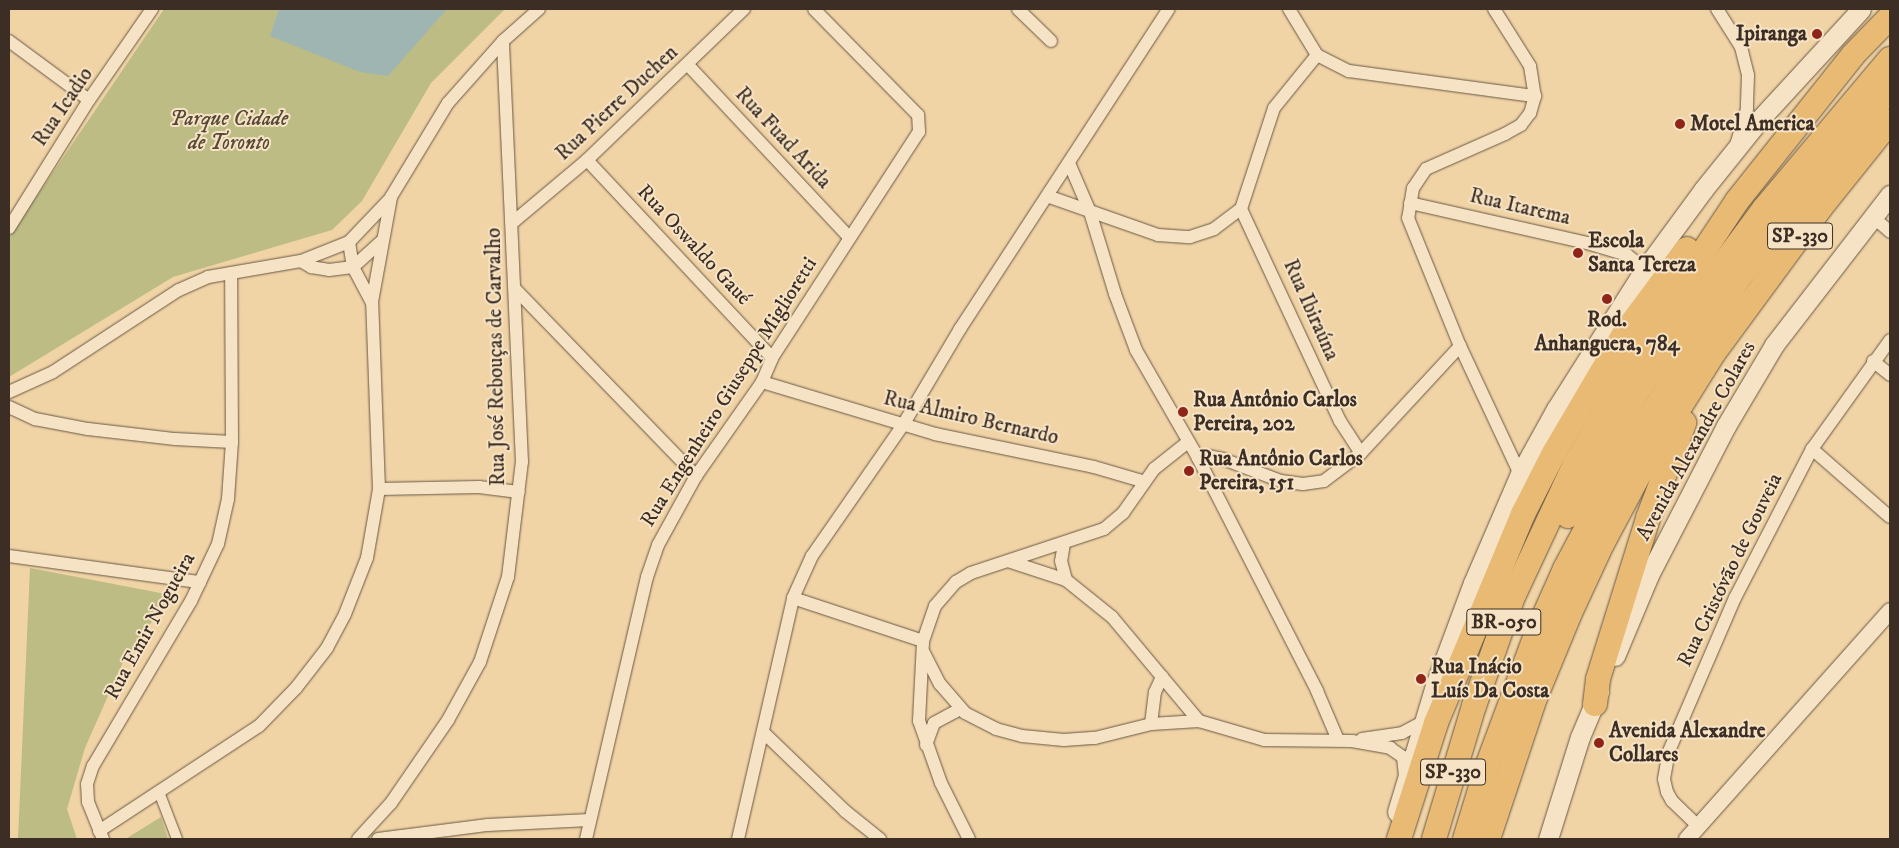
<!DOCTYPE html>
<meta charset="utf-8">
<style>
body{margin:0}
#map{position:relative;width:1899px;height:848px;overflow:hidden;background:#f1d4a6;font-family:"IM FELL DW Pica",serif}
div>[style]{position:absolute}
.green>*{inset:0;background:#bdbc84}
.water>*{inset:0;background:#9fb5b2}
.roads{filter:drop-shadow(0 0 1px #695844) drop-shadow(0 0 1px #695844)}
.pedestrian>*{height:10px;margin:-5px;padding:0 5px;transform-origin:5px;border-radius:5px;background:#f6e3c5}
.minor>*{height:12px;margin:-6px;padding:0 6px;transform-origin:6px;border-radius:6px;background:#f6e3c5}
.tertiary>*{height:16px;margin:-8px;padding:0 8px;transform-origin:8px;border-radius:8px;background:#f6e3c5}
.secondary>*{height:19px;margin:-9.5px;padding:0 9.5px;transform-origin:9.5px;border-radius:9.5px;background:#f6e3c5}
.motorway>*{height:24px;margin:-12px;padding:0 12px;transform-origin:12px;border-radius:12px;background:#e8ba73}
.dots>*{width:14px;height:14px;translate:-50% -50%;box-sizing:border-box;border:2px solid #f6e3c5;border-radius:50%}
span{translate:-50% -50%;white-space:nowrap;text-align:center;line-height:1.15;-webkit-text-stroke:4px #f6e3c5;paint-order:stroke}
.shield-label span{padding:1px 4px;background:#f6e3c5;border:1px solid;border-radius:4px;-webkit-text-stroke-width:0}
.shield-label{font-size:20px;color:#3c2e24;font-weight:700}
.poi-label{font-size:21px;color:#3c2e24;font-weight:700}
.right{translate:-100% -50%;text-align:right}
.left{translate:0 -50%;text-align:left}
.street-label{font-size:21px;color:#3c2e24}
.park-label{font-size:21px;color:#564a37;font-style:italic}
.frame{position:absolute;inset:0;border:10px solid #3c2e24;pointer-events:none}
</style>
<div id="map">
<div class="green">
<i style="clip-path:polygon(164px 9px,505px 9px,431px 83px,362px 201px,332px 230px,173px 277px,9px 377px,9px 237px)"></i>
<i style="clip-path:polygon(30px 568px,171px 595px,123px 662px,85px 748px,67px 809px,77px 839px,18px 839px)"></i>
<i style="clip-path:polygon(161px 817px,168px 839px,125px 839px,127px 838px)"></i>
</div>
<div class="water">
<i style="clip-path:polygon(279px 9px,447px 9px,388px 76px,360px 72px,270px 36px)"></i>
</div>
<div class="roads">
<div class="pedestrian">
<i style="left:159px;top:792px;width:50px;rotate:69deg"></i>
</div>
<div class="minor">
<i style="left:1018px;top:9px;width:46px;rotate:44.1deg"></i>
<i style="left:1289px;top:9px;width:54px;rotate:58.7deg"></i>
<i style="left:1317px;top:55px;width:36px;rotate:27deg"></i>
<i style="left:1349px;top:71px;width:188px;rotate:7.7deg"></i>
<i style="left:1494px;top:9px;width:67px;rotate:57.7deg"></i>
<i style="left:1530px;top:66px;width:30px;rotate:81deg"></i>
<i style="left:1535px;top:96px;width:18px;rotate:106deg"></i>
<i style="left:1530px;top:113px;width:15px;rotate:127deg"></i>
<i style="left:1521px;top:125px;width:18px;rotate:151deg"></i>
<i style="left:1505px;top:134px;width:86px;rotate:156.1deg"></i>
<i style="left:1426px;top:169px;width:23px;rotate:124deg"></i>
<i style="left:1413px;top:188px;width:30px;rotate:99deg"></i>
<i style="left:1408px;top:218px;width:138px;rotate:67.9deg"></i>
<i style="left:1460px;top:346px;width:141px;rotate:64.9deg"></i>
<i style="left:1717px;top:9px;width:45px;rotate:57.7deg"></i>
<i style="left:1741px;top:47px;width:29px;rotate:76deg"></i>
<i style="left:1748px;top:75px;width:34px;rotate:92deg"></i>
<i style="left:1747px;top:109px;width:37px;rotate:107deg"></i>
<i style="left:9px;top:41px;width:99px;rotate:36.4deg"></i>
<i style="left:688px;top:65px;width:236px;rotate:46.9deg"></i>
<i style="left:587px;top:160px;width:271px;rotate:46.9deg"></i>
<i style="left:1069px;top:163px;width:53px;rotate:66.8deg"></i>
<i style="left:1090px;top:212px;width:86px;rotate:73deg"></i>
<i style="left:1115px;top:294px;width:60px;rotate:69.4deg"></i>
<i style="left:1136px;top:350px;width:125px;rotate:60.1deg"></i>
<i style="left:1198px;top:458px;width:262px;rotate:62.9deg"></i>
<i style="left:1317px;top:691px;width:53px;rotate:66.8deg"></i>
<i style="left:1047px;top:196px;width:118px;rotate:19.4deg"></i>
<i style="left:1158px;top:235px;width:32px;rotate:4deg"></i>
<i style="left:1190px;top:237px;width:25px;rotate:-18deg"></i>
<i style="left:1214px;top:229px;width:34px;rotate:-37deg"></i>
<i style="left:1241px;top:209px;width:106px;rotate:-71.9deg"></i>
<i style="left:1274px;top:108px;width:68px;rotate:-50.9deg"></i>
<i style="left:1410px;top:203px;width:181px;rotate:12.7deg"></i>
<i style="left:1587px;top:243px;width:42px;rotate:16.7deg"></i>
<i style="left:1627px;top:255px;width:23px;rotate:38deg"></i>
<i style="left:1241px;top:209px;width:234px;rotate:65deg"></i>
<i style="left:1340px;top:421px;width:38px;rotate:57deg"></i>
<i style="left:1873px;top:217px;width:23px;rotate:41deg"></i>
<i style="left:512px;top:223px;width:98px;rotate:-40deg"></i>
<i style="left:587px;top:160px;width:218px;rotate:-43.9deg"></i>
<i style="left:9px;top:228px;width:151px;rotate:-58deg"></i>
<i style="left:89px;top:100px;width:111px;rotate:-55.3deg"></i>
<i style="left:349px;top:242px;width:25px;rotate:81deg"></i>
<i style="left:353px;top:267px;width:40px;rotate:62deg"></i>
<i style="left:301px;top:261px;width:12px;rotate:31deg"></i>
<i style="left:311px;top:267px;width:18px;rotate:9deg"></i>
<i style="left:329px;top:270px;width:24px;rotate:-7deg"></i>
<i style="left:353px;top:267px;width:38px;rotate:-42deg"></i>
<i style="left:516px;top:290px;width:259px;rotate:45.9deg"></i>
<i style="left:1873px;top:361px;width:22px;rotate:39deg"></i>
<i style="left:762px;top:382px;width:181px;rotate:16.7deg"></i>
<i style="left:935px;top:434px;width:162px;rotate:11.7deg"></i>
<i style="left:1094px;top:467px;width:50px;rotate:16.3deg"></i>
<i style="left:9px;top:392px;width:48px;rotate:-24.4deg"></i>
<i style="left:53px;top:372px;width:150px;rotate:-33.1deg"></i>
<i style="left:179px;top:290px;width:32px;rotate:-24deg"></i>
<i style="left:208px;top:277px;width:94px;rotate:-9.8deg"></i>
<i style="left:301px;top:261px;width:52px;rotate:-21.6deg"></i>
<i style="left:349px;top:242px;width:58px;rotate:-46.4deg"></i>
<i style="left:9px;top:407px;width:29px;rotate:25deg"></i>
<i style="left:35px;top:419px;width:54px;rotate:10.7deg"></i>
<i style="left:88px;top:429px;width:88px;rotate:6.6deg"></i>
<i style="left:175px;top:439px;width:57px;rotate:3deg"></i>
<i style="left:1812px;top:449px;width:103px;rotate:41.1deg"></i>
<i style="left:1198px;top:458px;width:11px;rotate:-10deg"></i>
<i style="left:1209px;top:456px;width:14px;rotate:12deg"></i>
<i style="left:1223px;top:459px;width:62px;rotate:20.8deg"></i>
<i style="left:1281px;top:481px;width:22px;rotate:8deg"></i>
<i style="left:1303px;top:484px;width:21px;rotate:-8deg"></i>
<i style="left:1324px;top:481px;width:46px;rotate:-37.1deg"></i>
<i style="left:1361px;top:453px;width:146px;rotate:-47.2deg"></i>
<i style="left:379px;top:489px;width:100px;rotate:-1.1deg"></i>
<i style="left:479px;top:487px;width:40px;rotate:7.1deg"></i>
<i style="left:1064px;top:543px;width:18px;rotate:99deg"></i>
<i style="left:1061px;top:561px;width:20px;rotate:75deg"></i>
<i style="left:9px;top:556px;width:193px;rotate:7.8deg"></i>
<i style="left:1008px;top:561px;width:61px;rotate:18.1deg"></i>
<i style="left:1066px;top:580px;width:59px;rotate:38.8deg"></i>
<i style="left:1112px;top:617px;width:136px;rotate:50.1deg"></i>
<i style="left:1199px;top:721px;width:68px;rotate:16.3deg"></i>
<i style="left:1264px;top:740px;width:88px;rotate:0.7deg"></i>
<i style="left:1352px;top:741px;width:39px;rotate:10deg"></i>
<i style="left:1390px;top:748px;width:16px;rotate:35deg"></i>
<i style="left:1403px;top:757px;width:18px;rotate:84deg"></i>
<i style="left:793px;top:598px;width:137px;rotate:18.3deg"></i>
<i style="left:924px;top:653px;width:35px;rotate:63deg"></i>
<i style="left:940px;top:684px;width:38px;rotate:49deg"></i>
<i style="left:965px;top:713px;width:35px;rotate:27deg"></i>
<i style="left:996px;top:729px;width:27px;rotate:15deg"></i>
<i style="left:1022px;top:736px;width:42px;rotate:5.4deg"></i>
<i style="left:1064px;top:740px;width:31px;rotate:-4deg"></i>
<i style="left:1095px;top:738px;width:58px;rotate:-14deg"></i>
<i style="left:1151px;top:724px;width:48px;rotate:-3.6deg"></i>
<i style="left:1151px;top:724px;width:32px;rotate:-83deg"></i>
<i style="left:1155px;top:692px;width:17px;rotate:-65deg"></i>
<i style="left:763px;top:732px;width:114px;rotate:43.9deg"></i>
<i style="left:845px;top:811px;width:45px;rotate:38.7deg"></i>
<i style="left:1362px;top:739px;width:40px;rotate:-8.5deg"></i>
<i style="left:1402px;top:733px;width:24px;rotate:-28deg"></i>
<i style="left:926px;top:745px;width:23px;rotate:-70deg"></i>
<i style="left:934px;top:723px;width:30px;rotate:-28deg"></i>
<i style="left:1698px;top:826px;width:36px;rotate:-136deg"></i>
<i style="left:1672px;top:801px;width:10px;rotate:-119deg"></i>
<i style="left:1667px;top:792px;width:13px;rotate:-103deg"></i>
<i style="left:1664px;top:779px;width:28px;rotate:-80deg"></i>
<i style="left:1669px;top:751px;width:167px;rotate:-66.7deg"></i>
<i style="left:1735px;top:598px;width:168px;rotate:-62.7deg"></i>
<i style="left:1812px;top:449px;width:134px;rotate:-54.4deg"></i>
<i style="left:99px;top:831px;width:191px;rotate:-33.3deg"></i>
<i style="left:259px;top:726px;width:53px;rotate:-45.8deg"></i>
<i style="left:296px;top:688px;width:51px;rotate:-52.2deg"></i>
<i style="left:327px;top:648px;width:38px;rotate:-62deg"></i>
<i style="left:345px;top:614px;width:60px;rotate:-68.6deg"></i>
<i style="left:367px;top:558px;width:70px;rotate:-80.1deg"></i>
<i style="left:379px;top:489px;width:187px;rotate:-92.1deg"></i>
<i style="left:372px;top:302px;width:107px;rotate:-79.7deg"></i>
<i style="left:391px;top:197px;width:110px;rotate:-58.8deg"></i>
<i style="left:448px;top:103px;width:83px;rotate:-48.4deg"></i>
<i style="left:503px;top:41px;width:48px;rotate:-41.6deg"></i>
<i style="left:103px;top:839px;width:40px;rotate:-112deg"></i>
<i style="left:88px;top:802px;width:18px;rotate:-93deg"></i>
<i style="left:87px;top:784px;width:19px;rotate:-72deg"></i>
<i style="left:93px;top:766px;width:192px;rotate:-59.3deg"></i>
<i style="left:191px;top:601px;width:63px;rotate:-64.7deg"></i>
<i style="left:218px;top:544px;width:46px;rotate:-77.5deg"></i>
<i style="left:228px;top:499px;width:57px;rotate:-86deg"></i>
<i style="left:232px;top:442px;width:169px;rotate:-90.3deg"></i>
<i style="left:358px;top:839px;width:49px;rotate:-47.5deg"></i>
<i style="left:391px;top:803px;width:101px;rotate:-55.5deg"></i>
<i style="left:448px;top:720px;width:66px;rotate:-61.1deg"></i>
<i style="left:480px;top:662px;width:89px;rotate:-71.8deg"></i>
<i style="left:508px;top:577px;width:116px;rotate:-83.1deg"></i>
<i style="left:522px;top:462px;width:421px;rotate:-92.6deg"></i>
<i style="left:378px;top:839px;width:111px;rotate:-7.3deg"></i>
<i style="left:488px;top:825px;width:101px;rotate:-2.8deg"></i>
<i style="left:586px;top:839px;width:269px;rotate:-76.9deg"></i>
<i style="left:647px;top:577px;width:34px;rotate:-71deg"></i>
<i style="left:658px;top:545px;width:79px;rotate:-61.2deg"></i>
<i style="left:696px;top:476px;width:115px;rotate:-54.9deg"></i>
<i style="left:762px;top:382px;width:26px;rotate:-67deg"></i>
<i style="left:772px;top:358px;width:270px;rotate:-57deg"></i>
<i style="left:919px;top:132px;width:17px;rotate:-93deg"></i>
<i style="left:918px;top:115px;width:148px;rotate:-134.5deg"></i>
<i style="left:738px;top:839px;width:247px;rotate:-77.1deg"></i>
<i style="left:793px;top:598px;width:46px;rotate:-65.7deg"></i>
<i style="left:812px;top:556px;width:160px;rotate:-55.2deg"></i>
<i style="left:903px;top:425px;width:112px;rotate:-59.3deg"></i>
<i style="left:960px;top:329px;width:382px;rotate:-56.9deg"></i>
<i style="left:969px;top:839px;width:63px;rotate:-116.6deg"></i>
<i style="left:941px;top:783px;width:66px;rotate:-109.5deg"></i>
<i style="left:919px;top:721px;width:80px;rotate:-87.1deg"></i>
<i style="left:923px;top:641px;width:37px;rotate:-71deg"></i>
<i style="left:935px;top:606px;width:32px;rotate:-49deg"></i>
<i style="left:956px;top:582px;width:17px;rotate:-31deg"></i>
<i style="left:971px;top:573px;width:140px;rotate:-18.3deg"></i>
<i style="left:1104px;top:529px;width:25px;rotate:-40deg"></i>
<i style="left:1123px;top:513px;width:54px;rotate:-54.8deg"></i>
<i style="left:1154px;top:469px;width:43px;rotate:-38.5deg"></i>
</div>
<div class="tertiary">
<i style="left:1687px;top:839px;width:305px;rotate:-48.3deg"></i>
</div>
<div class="secondary">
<i style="left:1615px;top:656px;width:88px;rotate:-67.2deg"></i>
<i style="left:1649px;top:575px;width:168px;rotate:-62.7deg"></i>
<i style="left:1726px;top:426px;width:94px;rotate:-59.3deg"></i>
<i style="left:1774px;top:345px;width:190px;rotate:-52.3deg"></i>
<i style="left:1397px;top:812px;width:133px;rotate:-73.3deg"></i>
<i style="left:1435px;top:685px;width:109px;rotate:-69.6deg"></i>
<i style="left:1473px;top:583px;width:119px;rotate:-66.7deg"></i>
<i style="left:1520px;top:474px;width:74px;rotate:-61deg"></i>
<i style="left:1556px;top:409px;width:166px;rotate:-57.6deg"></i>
<i style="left:1645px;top:269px;width:98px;rotate:-53.7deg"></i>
<i style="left:1703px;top:190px;width:91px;rotate:-51.2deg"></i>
<i style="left:1760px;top:119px;width:149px;rotate:-47.4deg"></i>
<i style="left:1548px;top:839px;width:107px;rotate:-72.6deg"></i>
<i style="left:1580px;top:737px;width:49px;rotate:-67.1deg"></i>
</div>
<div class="motorway">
<i style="left:1568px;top:516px;width:136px;rotate:-61deg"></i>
<i style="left:1634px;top:397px;width:128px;rotate:-56.8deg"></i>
<i style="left:1704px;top:290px;width:101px;rotate:-53.5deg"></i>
<i style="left:1764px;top:209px;width:196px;rotate:-50deg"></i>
<i style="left:1595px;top:704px;width:25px;rotate:-83deg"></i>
<i style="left:1598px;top:679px;width:169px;rotate:-72.7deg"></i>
<i style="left:1648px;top:518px;width:102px;rotate:-69.2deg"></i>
<i style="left:1399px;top:839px;width:122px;rotate:-72.3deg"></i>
<i style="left:1436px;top:723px;width:226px;rotate:-67.4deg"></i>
<i style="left:1523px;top:514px;width:68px;rotate:-63.1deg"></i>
<i style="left:1554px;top:453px;width:142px;rotate:-59.5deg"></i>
<i style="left:1626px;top:331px;width:102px;rotate:-53.4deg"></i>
<i style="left:1434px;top:839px;width:139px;rotate:-73.3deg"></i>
<i style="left:1474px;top:706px;width:114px;rotate:-70.4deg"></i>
<i style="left:1512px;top:599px;width:149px;rotate:-65deg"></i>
<i style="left:1575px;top:464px;width:181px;rotate:-59.7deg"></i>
<i style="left:1666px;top:308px;width:128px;rotate:-56.4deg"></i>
<i style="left:1737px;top:201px;width:186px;rotate:-51.5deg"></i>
<i style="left:1853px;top:55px;width:53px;rotate:-45.8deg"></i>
<i style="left:1465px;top:839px;width:78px;rotate:-73deg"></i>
<i style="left:1488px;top:764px;width:141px;rotate:-69.6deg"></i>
<i style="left:1537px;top:632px;width:69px;rotate:-66deg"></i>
<i style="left:1565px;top:569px;width:138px;rotate:-62deg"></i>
<i style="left:1630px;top:447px;width:201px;rotate:-57.2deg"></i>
<i style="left:1739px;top:278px;width:243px;rotate:-51.5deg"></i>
<i style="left:1488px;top:839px;width:149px;rotate:-71.6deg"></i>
<i style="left:1535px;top:698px;width:92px;rotate:-67.6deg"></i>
<i style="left:1570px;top:613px;width:76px;rotate:-65.1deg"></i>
<i style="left:1602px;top:544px;width:98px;rotate:-61.9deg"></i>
<i style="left:1648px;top:458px;width:123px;rotate:-58deg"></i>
<i style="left:1713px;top:354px;width:182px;rotate:-53.7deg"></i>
<i style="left:1821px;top:207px;width:110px;rotate:-51.3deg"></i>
</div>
</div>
<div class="dots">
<i style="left:1817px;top:34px;background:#8f2418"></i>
<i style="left:1680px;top:124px;background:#8f2418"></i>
<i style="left:1578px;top:253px;background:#8f2418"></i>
<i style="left:1607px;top:299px;background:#8f2418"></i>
<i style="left:1183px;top:412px;background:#8f2418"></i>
<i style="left:1189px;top:471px;background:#8f2418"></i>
<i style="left:1421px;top:679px;background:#8f2418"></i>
<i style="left:1599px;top:743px;background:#8f2418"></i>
</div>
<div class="shield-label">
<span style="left:1800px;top:236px">SP-330</span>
<span style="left:1504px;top:622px">BR-050</span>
<span style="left:1453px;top:772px">SP-330</span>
</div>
<div class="poi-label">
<span class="right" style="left:1807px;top:34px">Ipiranga</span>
<span class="left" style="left:1690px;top:124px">Motel America</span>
<span class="left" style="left:1588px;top:253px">Escola<br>Santa Tereza</span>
<span style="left:1607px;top:332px">Rod.<br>Anhanguera, 784</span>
<span class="left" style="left:1193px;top:412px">Rua Antônio Carlos<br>Pereira, 202</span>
<span class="left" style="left:1199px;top:471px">Rua Antônio Carlos<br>Pereira, 151</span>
<span class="left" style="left:1431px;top:679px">Rua Inácio<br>Luís Da Costa</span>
<span class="left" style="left:1609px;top:743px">Avenida Alexandre<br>Collares</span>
</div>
<div class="street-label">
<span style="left:617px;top:103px;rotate:-43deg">Rua Pierre Duchen</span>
<span style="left:63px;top:107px;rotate:-56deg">Rua Icadio</span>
<span style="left:783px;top:138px;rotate:47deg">Rua Fuad Arida</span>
<span style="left:1520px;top:207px;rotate:13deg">Rua Itarema</span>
<span style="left:694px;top:245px;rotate:47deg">Rua Oswaldo Gaué</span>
<span style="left:1311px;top:310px;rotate:66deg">Rua Ibiraúna</span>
<span style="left:496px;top:357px;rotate:-91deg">Rua José Rebouças de Carvalho</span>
<span style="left:729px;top:392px;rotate:-58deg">Rua Engenheiro Giuseppe Miglioretti</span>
<span style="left:971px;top:418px;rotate:13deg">Rua Almiro Bernardo</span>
<span style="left:1696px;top:441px;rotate:-61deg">Avenida Alexandre Colares</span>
<span style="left:1730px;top:570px;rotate:-64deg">Rua Cristóvão de Gouveia</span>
<span style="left:150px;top:626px;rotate:-61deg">Rua Emir Nogueira</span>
</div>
<div class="park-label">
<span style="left:229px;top:131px">Parque Cidade<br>de Toronto</span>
</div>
<div class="frame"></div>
</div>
